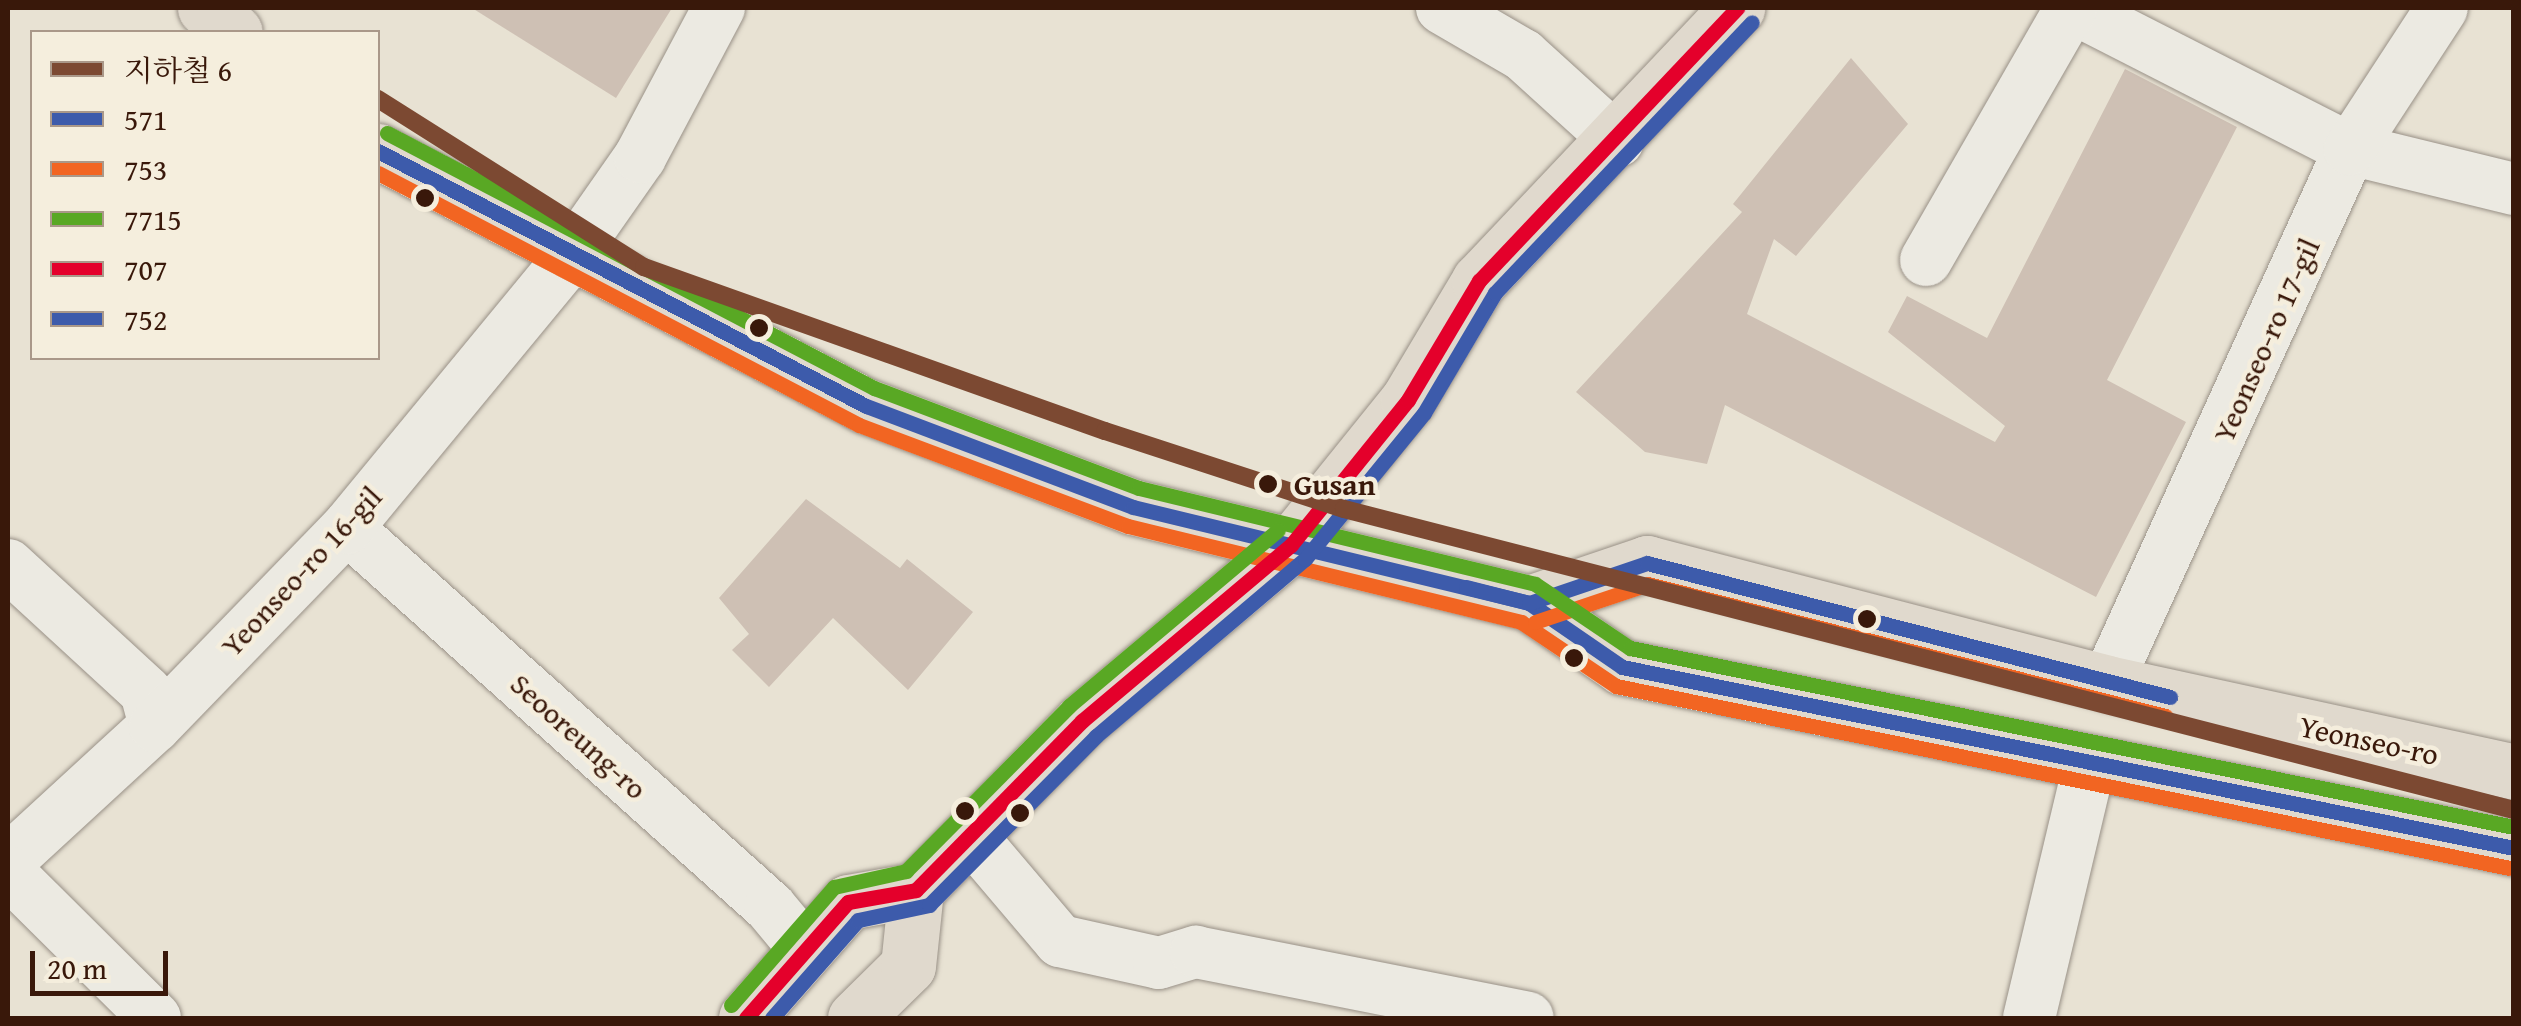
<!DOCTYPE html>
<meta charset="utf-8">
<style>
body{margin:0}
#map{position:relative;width:2521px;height:1026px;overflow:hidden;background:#e8e2d3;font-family:"Gentium Book Plus","Noto Serif KR",serif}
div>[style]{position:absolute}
.building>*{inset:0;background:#cec0b4}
.roads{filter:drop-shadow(0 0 2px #999187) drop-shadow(0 0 2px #999187)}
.street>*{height:52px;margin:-26px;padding:0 26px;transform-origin:26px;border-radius:26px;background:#eceae2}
.primary>*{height:55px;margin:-27.5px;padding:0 27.5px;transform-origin:27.5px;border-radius:27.5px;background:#e0d9cd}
.bus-1>*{height:15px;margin:-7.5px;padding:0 7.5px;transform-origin:7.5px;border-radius:7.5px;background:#3d5bab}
.bus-2>*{height:15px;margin:-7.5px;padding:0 7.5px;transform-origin:7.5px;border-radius:7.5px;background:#f26522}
.bus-3>*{height:15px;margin:-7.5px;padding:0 7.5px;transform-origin:7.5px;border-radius:7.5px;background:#59a824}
.bus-4>*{height:15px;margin:-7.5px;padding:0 7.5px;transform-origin:7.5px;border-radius:7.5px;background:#e4002b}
.bus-5>*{height:15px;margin:-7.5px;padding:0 7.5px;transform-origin:7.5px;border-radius:7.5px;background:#3d5bab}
.metro-1>*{height:18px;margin:-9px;padding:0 9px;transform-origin:9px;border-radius:9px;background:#7c4932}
.dots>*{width:28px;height:28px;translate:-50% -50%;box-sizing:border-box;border:5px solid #f5eedd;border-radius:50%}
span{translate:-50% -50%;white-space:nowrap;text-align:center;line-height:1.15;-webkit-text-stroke:9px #f5eedd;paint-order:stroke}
.street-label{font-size:30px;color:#39180a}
.stop-label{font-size:30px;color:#39180a;font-weight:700}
.left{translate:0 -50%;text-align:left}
.frame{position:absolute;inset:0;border:10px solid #39180a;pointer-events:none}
.legend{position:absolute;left:30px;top:30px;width:350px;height:330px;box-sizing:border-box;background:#f5eedd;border:2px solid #aa9889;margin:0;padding:12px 18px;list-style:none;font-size:30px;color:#39180a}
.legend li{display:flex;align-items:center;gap:20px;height:50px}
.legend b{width:50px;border:2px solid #aa9889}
.scale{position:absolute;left:30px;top:951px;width:138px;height:45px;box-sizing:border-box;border:5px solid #39180a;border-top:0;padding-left:12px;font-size:30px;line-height:35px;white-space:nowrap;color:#39180a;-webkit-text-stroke:8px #f5eedd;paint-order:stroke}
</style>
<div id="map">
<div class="building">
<i style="clip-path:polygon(472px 8px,672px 8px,616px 98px)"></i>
<i style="clip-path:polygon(1851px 58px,1908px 124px,1796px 256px,1774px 239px,1747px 314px,1995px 442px,2005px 426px,1888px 332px,1907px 296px,1987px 338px,2125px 69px,2237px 127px,2107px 380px,2186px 422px,2096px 597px,1725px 405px,1707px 464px,1645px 452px,1576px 392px,1742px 212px,1733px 204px)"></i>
<i style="clip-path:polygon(806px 499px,900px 568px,907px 559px,973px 612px,908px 690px,833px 618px,769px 687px,732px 650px,749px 634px,719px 598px)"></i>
</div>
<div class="roads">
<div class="street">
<i style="left:1442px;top:8px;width:94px;rotate:30.1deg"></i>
<i style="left:1523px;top:55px;width:128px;rotate:42.2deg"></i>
<i style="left:2073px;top:8px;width:311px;rotate:27deg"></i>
<i style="left:2350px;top:149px;width:169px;rotate:13.7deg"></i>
<i style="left:1926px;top:260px;width:291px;rotate:-60.1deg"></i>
<i style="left:347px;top:528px;width:568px;rotate:41.86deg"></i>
<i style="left:770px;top:907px;width:55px;rotate:50.2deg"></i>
<i style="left:8px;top:565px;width:188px;rotate:42.6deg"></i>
<i style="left:146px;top:692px;width:35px;rotate:75deg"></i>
<i style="left:2107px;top:683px;width:587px;rotate:-65.53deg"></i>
<i style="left:2350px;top:149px;width:168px;rotate:-56.9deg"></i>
<i style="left:970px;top:835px;width:139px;rotate:49.7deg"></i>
<i style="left:1060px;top:941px;width:101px;rotate:12.5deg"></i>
<i style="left:1159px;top:963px;width:39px;rotate:-17deg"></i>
<i style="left:1196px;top:952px;width:338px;rotate:11.2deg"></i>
<i style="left:8px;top:861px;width:200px;rotate:-42.6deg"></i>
<i style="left:155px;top:726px;width:276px;rotate:-45.9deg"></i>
<i style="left:347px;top:528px;width:351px;rotate:-50.5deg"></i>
<i style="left:570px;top:257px;width:122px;rotate:-55deg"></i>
<i style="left:640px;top:157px;width:169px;rotate:-62.1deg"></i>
<i style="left:8px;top:872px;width:207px;rotate:44.8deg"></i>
<i style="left:2029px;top:1018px;width:259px;rotate:-76.6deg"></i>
</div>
<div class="primary">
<i style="left:205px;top:8px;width:38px;rotate:39deg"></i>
<i style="left:378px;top:151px;width:551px;rotate:27.59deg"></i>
<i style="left:866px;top:406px;width:285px;rotate:20.7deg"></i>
<i style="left:1133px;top:507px;width:407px;rotate:13.6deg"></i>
<i style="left:1529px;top:603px;width:113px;rotate:34.5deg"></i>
<i style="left:1622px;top:667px;width:910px;rotate:11.47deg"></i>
<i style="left:1529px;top:603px;width:125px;rotate:-18.7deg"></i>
<i style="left:1647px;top:563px;width:475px;rotate:14.6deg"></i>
<i style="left:2107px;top:683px;width:417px;rotate:12.3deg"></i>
<i style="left:746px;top:1018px;width:154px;rotate:-48.7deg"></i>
<i style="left:848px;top:902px;width:69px;rotate:-10deg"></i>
<i style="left:916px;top:890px;width:237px;rotate:-45.5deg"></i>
<i style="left:1082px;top:721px;width:273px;rotate:-40.1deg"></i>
<i style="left:1291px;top:545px;width:186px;rotate:-51.1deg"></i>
<i style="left:1408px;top:400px;width:139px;rotate:-59.2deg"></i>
<i style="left:1479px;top:281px;width:376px;rotate:-46.6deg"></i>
<i style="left:855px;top:1018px;width:74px;rotate:-44.5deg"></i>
<i style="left:908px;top:966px;width:76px;rotate:-84deg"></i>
</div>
</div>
<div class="bus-1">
<i style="left:378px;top:151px;width:551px;rotate:27.59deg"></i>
<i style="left:866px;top:406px;width:285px;rotate:20.7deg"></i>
<i style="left:1133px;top:507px;width:407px;rotate:13.6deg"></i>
<i style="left:1529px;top:603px;width:113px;rotate:34.5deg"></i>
<i style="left:1622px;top:667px;width:910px;rotate:11.47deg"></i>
<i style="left:1466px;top:587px;width:65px;rotate:14.3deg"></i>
<i style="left:1529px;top:603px;width:125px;rotate:-18.7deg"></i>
<i style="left:1647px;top:563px;width:540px;rotate:14.37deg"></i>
</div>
<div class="bus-2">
<i style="left:378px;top:173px;width:543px;rotate:27.65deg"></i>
<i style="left:859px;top:425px;width:287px;rotate:20.6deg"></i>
<i style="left:1128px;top:526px;width:405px;rotate:13.7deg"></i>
<i style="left:1521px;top:622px;width:115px;rotate:34deg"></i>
<i style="left:1616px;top:686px;width:912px;rotate:11.51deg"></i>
<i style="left:1535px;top:622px;width:119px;rotate:-18.6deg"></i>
<i style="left:1648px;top:584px;width:534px;rotate:14.32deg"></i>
</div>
<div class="bus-3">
<i style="left:387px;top:133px;width:550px;rotate:27.64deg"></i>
<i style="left:874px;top:388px;width:283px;rotate:20.7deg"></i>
<i style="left:1139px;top:488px;width:407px;rotate:13.6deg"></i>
<i style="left:1535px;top:584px;width:115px;rotate:34deg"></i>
<i style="left:1630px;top:648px;width:902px;rotate:11.45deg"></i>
<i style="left:731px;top:1005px;width:157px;rotate:-48.9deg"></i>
<i style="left:834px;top:887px;width:74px;rotate:-12.5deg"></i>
<i style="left:906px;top:871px;width:232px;rotate:-45.3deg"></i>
<i style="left:1069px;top:706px;width:273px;rotate:-40.1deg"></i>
</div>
<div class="bus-4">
<i style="left:746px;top:1018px;width:154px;rotate:-48.7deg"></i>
<i style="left:848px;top:902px;width:69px;rotate:-10deg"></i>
<i style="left:916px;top:890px;width:237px;rotate:-45.5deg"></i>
<i style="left:1082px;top:721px;width:273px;rotate:-40.1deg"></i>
<i style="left:1291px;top:545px;width:186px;rotate:-51.1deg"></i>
<i style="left:1408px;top:400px;width:139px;rotate:-59.2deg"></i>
<i style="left:1479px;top:281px;width:376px;rotate:-46.6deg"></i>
</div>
<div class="bus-5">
<i style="left:772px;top:1018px;width:130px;rotate:-48.7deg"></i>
<i style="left:858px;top:920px;width:73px;rotate:-11.9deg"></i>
<i style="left:929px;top:905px;width:238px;rotate:-45.3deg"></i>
<i style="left:1096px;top:736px;width:274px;rotate:-40.3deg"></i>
<i style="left:1305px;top:559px;width:188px;rotate:-50.8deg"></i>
<i style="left:1424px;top:413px;width:139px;rotate:-59.4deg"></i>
<i style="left:1495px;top:293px;width:373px;rotate:-46.5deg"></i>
</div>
<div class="metro-1">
<i style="left:378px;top:99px;width:315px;rotate:32.3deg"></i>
<i style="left:644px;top:267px;width:489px;rotate:19.6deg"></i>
<i style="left:1105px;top:431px;width:251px;rotate:18.1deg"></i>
<i style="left:1344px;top:509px;width:1208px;rotate:14.43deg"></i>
</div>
<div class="dots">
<i style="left:425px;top:198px;background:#39180a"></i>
<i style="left:759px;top:328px;background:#39180a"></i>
<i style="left:1268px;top:484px;background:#39180a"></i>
<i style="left:1867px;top:619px;background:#39180a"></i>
<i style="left:1574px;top:658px;background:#39180a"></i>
<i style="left:965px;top:811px;background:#39180a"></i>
<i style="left:1020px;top:813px;background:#39180a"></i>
</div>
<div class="street-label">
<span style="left:2266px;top:340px;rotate:-66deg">Yeonseo-ro 17-gil</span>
<span style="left:301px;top:571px;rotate:-47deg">Yeonseo-ro 16-gil</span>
<span style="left:579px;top:736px;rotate:42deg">Seooreung-ro</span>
<span style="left:2369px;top:740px;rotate:12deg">Yeonseo-ro</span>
</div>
<div class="stop-label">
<span class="left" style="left:1294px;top:484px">Gusan</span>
</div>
<div class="frame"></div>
<ul class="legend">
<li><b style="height:12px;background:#7c4932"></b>지하철 6</li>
<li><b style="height:12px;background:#3d5bab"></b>571</li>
<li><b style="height:12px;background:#f26522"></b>753</li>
<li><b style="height:12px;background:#59a824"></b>7715</li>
<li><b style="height:12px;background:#e4002b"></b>707</li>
<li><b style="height:12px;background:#3d5bab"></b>752</li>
</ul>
<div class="scale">20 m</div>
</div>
